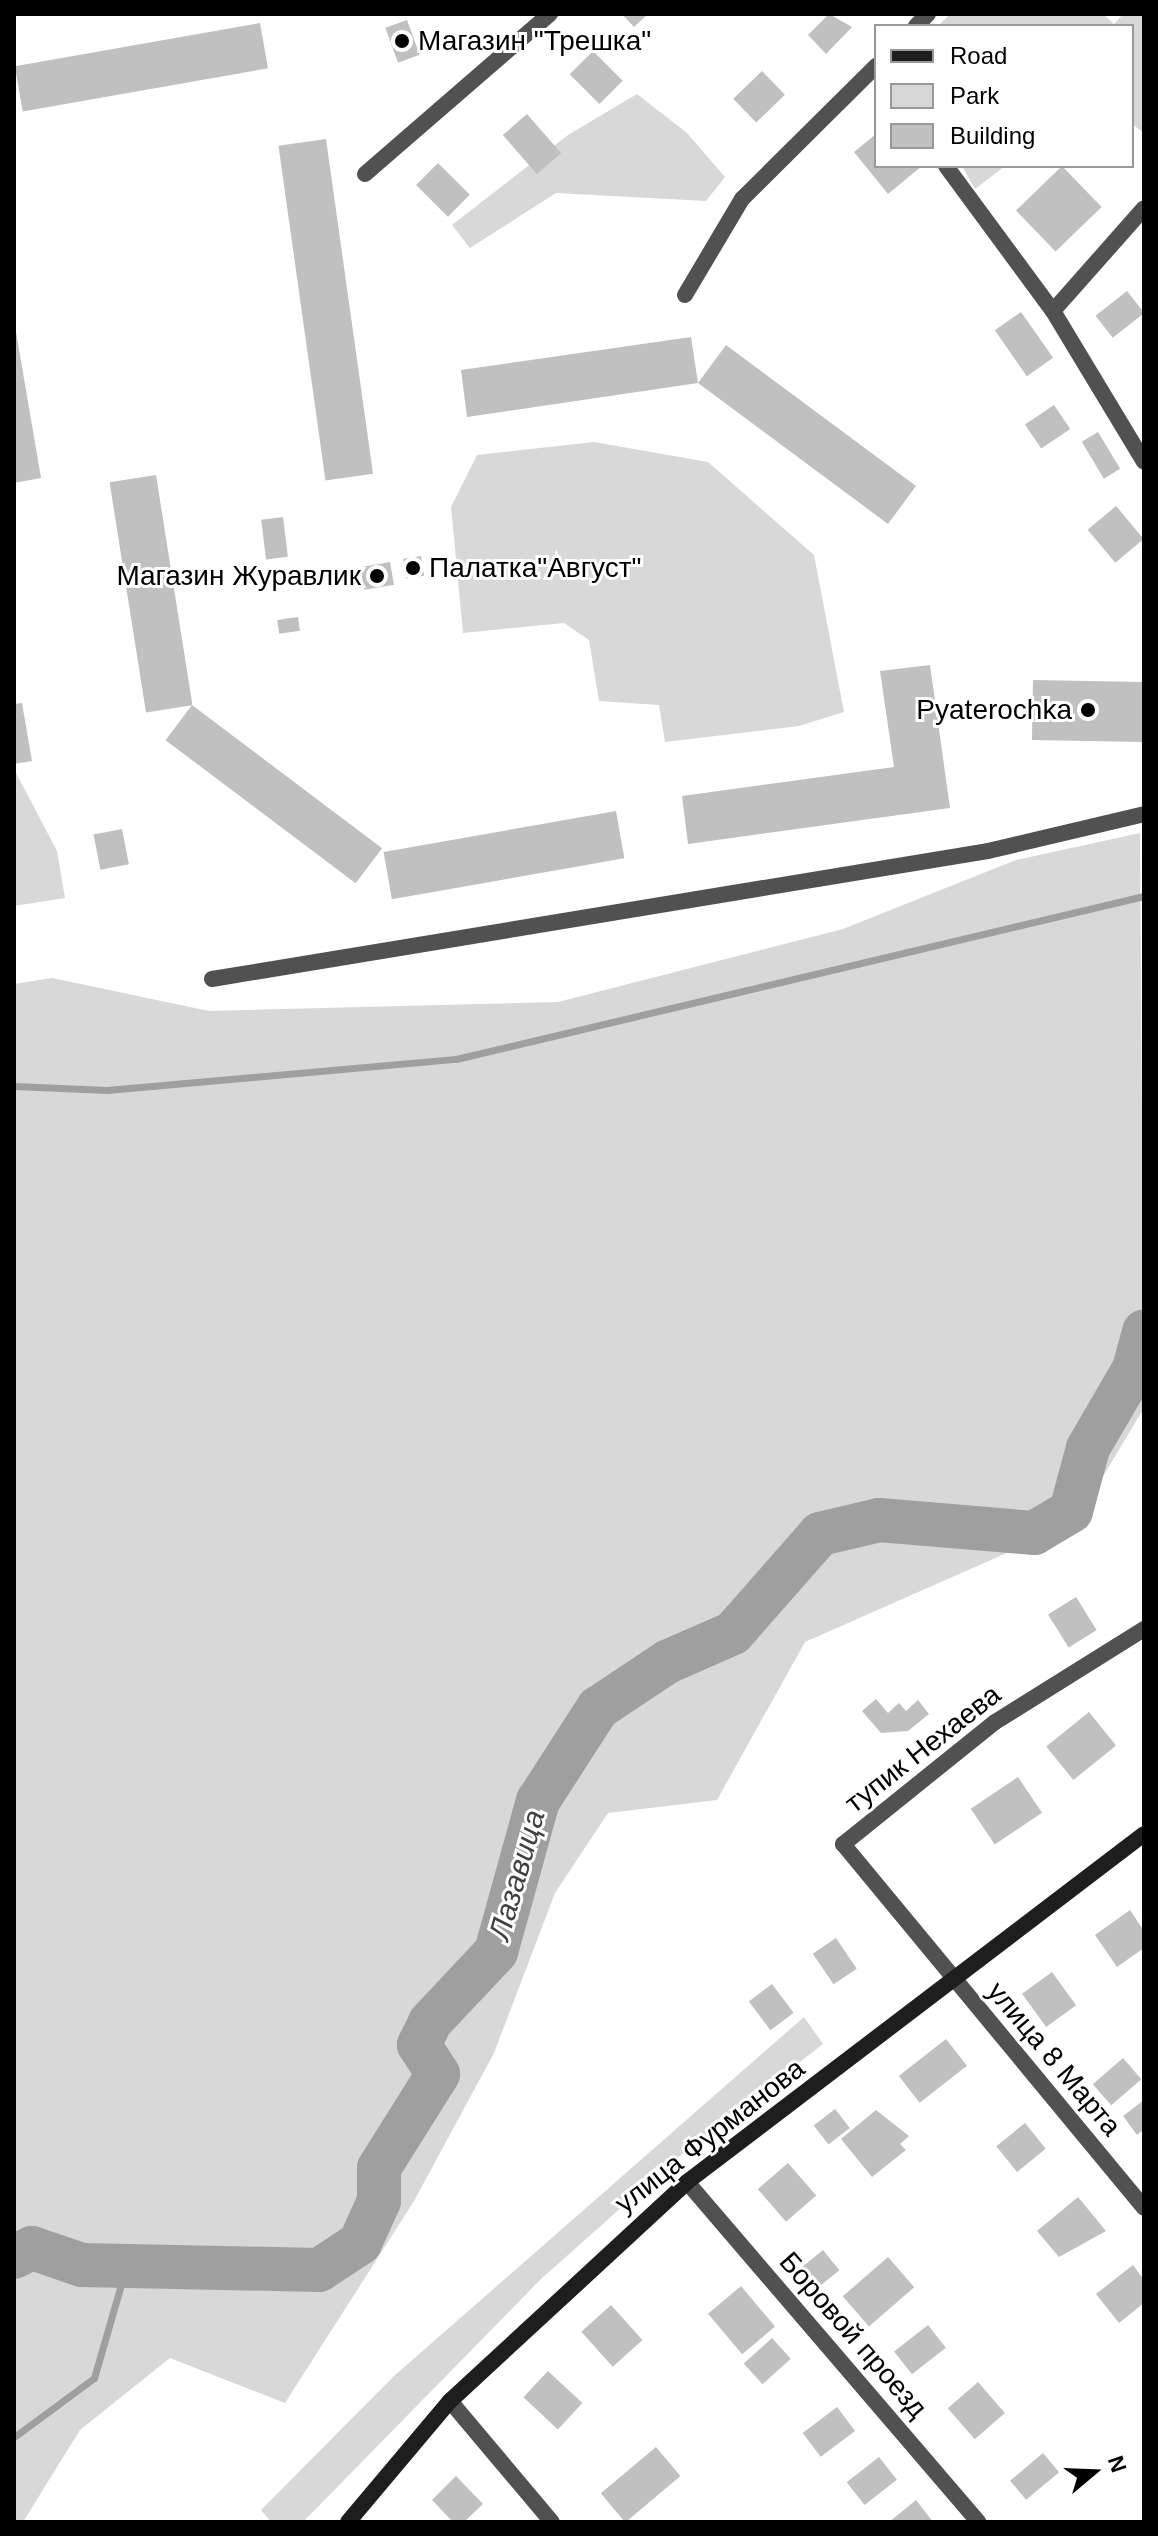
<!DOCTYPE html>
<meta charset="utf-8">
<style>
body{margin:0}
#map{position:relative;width:1158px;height:2536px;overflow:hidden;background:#fff;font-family:Helvetica,sans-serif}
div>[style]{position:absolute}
.green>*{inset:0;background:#d8d8d8}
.stream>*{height:7px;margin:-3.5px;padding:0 3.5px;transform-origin:3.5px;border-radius:3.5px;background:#9f9f9f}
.river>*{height:44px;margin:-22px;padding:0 22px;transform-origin:22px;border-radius:22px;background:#9f9f9f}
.building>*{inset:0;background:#c0c0c0;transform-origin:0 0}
.minor>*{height:16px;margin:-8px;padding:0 8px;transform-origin:8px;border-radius:8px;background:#515151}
.secondary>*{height:16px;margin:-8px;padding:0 8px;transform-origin:8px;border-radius:8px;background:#1e1e1e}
.dots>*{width:22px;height:22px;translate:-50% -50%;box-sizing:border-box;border:4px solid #fff;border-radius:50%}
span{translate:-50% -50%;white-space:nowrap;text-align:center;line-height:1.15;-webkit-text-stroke:6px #fff;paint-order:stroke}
.poi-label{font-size:28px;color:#000}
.left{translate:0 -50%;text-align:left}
.right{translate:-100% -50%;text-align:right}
.street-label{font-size:28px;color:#000}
.water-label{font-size:30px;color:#404040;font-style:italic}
.frame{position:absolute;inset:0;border:16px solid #000;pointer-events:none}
.legend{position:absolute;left:874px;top:24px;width:260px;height:144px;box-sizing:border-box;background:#fff;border:2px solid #999;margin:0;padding:10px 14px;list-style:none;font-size:24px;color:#000}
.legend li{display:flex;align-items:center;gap:16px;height:40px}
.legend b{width:40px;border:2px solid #999}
.north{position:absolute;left:1054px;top:2432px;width:80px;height:80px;-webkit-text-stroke:6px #fff;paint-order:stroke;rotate:71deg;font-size:22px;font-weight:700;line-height:32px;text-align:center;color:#000}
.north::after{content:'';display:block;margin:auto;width:28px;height:36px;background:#000;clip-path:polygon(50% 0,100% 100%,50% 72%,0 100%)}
</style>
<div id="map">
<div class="green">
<i style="clip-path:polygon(950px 14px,1103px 14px,1114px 24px,1123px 14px,1144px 14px,1144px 133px,1132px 124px,1132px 26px,938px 26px)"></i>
<i style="clip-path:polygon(637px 94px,687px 133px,725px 177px,706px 201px,556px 193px,470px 248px,452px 225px,568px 135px)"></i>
<i style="clip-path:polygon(962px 166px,1005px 166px,975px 189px)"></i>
<i style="clip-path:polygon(594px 442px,708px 462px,814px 555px,844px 712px,799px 726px,665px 742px,659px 705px,599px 701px,589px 640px,564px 623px,463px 633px,451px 507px,477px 455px)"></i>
<i style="clip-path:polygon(14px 769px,57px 851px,65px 898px,14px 906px)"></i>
<i style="clip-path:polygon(1140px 833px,1144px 1408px,1075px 1523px,805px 1642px,717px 1800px,608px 1813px,555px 1893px,494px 2053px,414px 2201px,285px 2403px,170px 2358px,80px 2430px,23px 2522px,14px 2522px,14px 984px,52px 978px,209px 1011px,558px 1002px,843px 929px,1016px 860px)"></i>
<i style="clip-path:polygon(804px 2017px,823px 2044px,677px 2158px,541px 2279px,303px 2522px,271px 2522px,261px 2510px,394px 2376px)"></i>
</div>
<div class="stream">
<i style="left:14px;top:1086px;width:93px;rotate:2.5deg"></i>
<i style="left:107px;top:1090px;width:350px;rotate:-5.1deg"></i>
<i style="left:456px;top:1059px;width:707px;rotate:-13.33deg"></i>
<i style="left:14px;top:2437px;width:99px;rotate:-36.4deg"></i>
<i style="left:94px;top:2378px;width:116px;rotate:-73.9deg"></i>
</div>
<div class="river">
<i style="left:14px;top:2257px;width:20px;rotate:-27deg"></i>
<i style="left:32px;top:2248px;width:53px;rotate:18.8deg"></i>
<i style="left:82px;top:2265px;width:237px;rotate:1.2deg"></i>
<i style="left:319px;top:2270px;width:49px;rotate:-33.4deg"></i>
<i style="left:360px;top:2243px;width:46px;rotate:-65.7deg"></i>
<i style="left:379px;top:2201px;width:33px;rotate:-90deg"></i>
<i style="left:379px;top:2168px;width:111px;rotate:-57.9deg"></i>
<i style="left:438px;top:2074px;width:35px;rotate:-123deg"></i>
<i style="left:419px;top:2045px;width:25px;rotate:-64deg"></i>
<i style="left:430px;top:2022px;width:96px;rotate:-46.7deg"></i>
<i style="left:496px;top:1952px;width:157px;rotate:-74.5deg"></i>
<i style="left:538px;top:1801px;width:111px;rotate:-57.2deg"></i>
<i style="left:598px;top:1708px;width:83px;rotate:-33.7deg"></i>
<i style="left:667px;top:1662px;width:72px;rotate:-23.7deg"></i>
<i style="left:733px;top:1633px;width:132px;rotate:-48.7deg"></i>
<i style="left:820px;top:1534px;width:61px;rotate:-13.3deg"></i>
<i style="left:879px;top:1520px;width:156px;rotate:4.8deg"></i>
<i style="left:1034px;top:1533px;width:43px;rotate:-30.7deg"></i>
<i style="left:1071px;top:1511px;width:65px;rotate:-74.9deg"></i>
<i style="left:1088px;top:1448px;width:91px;rotate:-59.8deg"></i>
<i style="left:1134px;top:1369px;width:39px;rotate:-75deg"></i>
</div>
<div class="building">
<i style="clip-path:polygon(622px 14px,648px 14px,634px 27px)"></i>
<i style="clip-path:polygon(829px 14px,852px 27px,826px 54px,808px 35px)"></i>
<i style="left:407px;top:20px;width:37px;height:23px;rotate:70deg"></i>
<i style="left:260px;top:23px;width:46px;height:249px;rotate:80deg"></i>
<i style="left:593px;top:51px;width:42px;height:33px;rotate:45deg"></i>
<i style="left:762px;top:71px;width:33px;height:40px;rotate:46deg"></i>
<i style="left:527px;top:114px;width:52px;height:32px;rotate:49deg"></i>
<i style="clip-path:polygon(876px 134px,876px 166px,922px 166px,888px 194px,854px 152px)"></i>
<i style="left:326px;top:139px;width:338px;height:48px;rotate:82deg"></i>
<i style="left:438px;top:163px;width:45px;height:31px;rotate:45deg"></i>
<i style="left:1062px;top:166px;width:57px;height:64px;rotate:46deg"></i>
<i style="left:1127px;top:291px;width:28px;height:40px;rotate:52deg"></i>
<i style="left:1021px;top:312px;width:56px;height:32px;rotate:55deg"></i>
<i style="clip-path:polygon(14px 320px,41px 478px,14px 483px)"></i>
<i style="clip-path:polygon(691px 337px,698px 383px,726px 345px,916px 486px,888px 524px,698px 383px,467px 417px,461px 370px)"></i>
<i style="left:1054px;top:405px;width:29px;height:35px;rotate:56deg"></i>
<i style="left:1098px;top:432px;width:43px;height:19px;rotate:59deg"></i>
<i style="left:156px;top:475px;width:233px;height:47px;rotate:81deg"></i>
<i style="left:1116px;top:506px;width:43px;height:37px;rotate:50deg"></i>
<i style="left:283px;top:517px;width:40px;height:22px;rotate:83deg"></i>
<i style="left:421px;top:556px;width:20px;height:18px;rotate:81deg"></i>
<i style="left:390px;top:562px;width:23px;height:30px;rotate:80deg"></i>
<i style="left:298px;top:617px;width:14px;height:21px;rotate:82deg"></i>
<i style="clip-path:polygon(930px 665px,950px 808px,688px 844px,682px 796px,894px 767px,880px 671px)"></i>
<i style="left:1033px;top:680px;width:111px;height:60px;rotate:1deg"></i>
<i style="clip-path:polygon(22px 703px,32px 761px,14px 764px,14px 704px)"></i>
<i style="left:192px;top:705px;width:238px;height:44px;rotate:37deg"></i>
<i style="left:616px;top:811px;width:48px;height:236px;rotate:80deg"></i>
<i style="left:122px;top:829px;width:36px;height:29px;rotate:79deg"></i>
<i style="left:1076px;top:1597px;width:39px;height:33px;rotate:58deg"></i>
<i style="clip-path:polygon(876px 1699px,888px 1713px,899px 1703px,906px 1711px,918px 1700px,929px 1714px,908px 1731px,881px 1733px,862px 1711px)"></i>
<i style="left:1089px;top:1712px;width:43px;height:55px;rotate:51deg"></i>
<i style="left:1018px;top:1777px;width:43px;height:57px;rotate:56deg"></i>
<i style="clip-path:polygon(1130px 1910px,1144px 1931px,1144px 1948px,1117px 1967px,1095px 1935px)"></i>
<i style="left:836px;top:1938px;width:37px;height:28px;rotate:56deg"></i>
<i style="left:1052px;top:1972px;width:41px;height:37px;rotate:54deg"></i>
<i style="left:772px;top:1984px;width:36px;height:29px;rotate:53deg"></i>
<i style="left:946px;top:2039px;width:34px;height:60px;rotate:52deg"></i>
<i style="left:1123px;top:2058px;width:28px;height:40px;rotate:49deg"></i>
<i style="clip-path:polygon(1144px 2100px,1144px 2129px,1137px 2135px,1123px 2116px)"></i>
<i style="left:835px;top:2109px;width:24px;height:27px;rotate:52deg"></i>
<i style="clip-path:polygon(876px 2110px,909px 2136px,900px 2144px,906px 2150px,872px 2177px,841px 2139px)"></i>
<i style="left:1025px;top:2123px;width:33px;height:37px;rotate:51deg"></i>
<i style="left:788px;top:2163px;width:43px;height:40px;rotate:49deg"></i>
<i style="clip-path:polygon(1078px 2197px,1106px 2231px,1059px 2257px,1037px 2231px)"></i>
<i style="left:823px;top:2250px;width:26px;height:30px;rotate:51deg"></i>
<i style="left:888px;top:2257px;width:40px;height:60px;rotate:49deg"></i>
<i style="clip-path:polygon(1133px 2265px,1144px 2280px,1144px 2303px,1119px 2323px,1096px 2294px)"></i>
<i style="left:741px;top:2286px;width:53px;height:43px;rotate:50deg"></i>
<i style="left:611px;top:2305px;width:47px;height:40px;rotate:48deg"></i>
<i style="left:928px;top:2325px;width:29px;height:43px;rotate:52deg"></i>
<i style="left:772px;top:2338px;width:28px;height:38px;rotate:48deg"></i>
<i style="left:548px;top:2371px;width:47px;height:36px;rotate:43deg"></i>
<i style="left:978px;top:2382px;width:41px;height:40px;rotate:49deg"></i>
<i style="left:837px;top:2407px;width:30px;height:43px;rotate:53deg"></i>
<i style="left:656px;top:2447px;width:38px;height:72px;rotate:50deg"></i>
<i style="left:1043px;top:2453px;width:25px;height:43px;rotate:50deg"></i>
<i style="left:879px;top:2457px;width:29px;height:41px;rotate:52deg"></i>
<i style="clip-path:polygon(456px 2476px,483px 2504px,464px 2522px,453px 2522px,432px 2500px)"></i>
<i style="clip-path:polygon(916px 2500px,933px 2522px,889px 2522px)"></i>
</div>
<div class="minor">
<i style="left:916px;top:26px;width:17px;rotate:-45deg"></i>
<i style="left:946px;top:166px;width:180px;rotate:53.6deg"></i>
<i style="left:1053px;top:311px;width:176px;rotate:58.9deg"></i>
<i style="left:365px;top:174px;width:245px;rotate:-40.9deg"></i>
<i style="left:685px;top:295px;width:112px;rotate:-59.3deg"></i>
<i style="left:742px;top:199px;width:189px;rotate:-44.8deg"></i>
<i style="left:1053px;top:311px;width:137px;rotate:-48.5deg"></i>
<i style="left:212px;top:979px;width:786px;rotate:-9.37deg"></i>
<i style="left:988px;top:851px;width:160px;rotate:-13.3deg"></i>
<i style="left:1144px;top:1629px;width:176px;rotate:148deg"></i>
<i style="left:995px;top:1722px;width:195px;rotate:141.2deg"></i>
<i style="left:843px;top:1844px;width:472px;rotate:50.4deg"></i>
<i style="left:687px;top:2182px;width:448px;rotate:49.4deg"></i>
<i style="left:450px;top:2401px;width:158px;rotate:49.9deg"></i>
</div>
<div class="secondary">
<i style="left:348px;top:2522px;width:158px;rotate:-49.9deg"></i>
<i style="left:450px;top:2401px;width:323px;rotate:-42.7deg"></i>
<i style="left:687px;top:2182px;width:574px;rotate:-37.29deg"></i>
</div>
<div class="dots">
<i style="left:402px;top:41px;background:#000"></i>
<i style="left:413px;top:568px;background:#000"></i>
<i style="left:377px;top:576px;background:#000"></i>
<i style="left:1088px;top:710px;background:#000"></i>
</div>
<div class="poi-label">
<span class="left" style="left:418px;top:41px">Магазин "Трешка"</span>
<span class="left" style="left:429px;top:568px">Палатка"Август"</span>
<span class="right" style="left:361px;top:576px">Магазин Журавлик</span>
<span class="right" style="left:1072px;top:710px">Pyaterochka</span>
</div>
<div class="street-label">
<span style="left:923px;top:1749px;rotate:-38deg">тупик Нехаева</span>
<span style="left:1054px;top:2059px;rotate:50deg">улица 8 Марта</span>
<span style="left:710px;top:2136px;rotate:-38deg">улица Фурманова</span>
<span style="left:853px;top:2335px;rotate:49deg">Боровой проезд</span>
</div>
<div class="water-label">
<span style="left:517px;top:1875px;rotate:-74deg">Лазавица</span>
</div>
<div class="frame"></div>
<ul class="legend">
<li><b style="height:10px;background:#1e1e1e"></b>Road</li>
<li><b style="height:22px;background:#d8d8d8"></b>Park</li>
<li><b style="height:22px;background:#c0c0c0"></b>Building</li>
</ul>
<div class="north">N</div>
</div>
